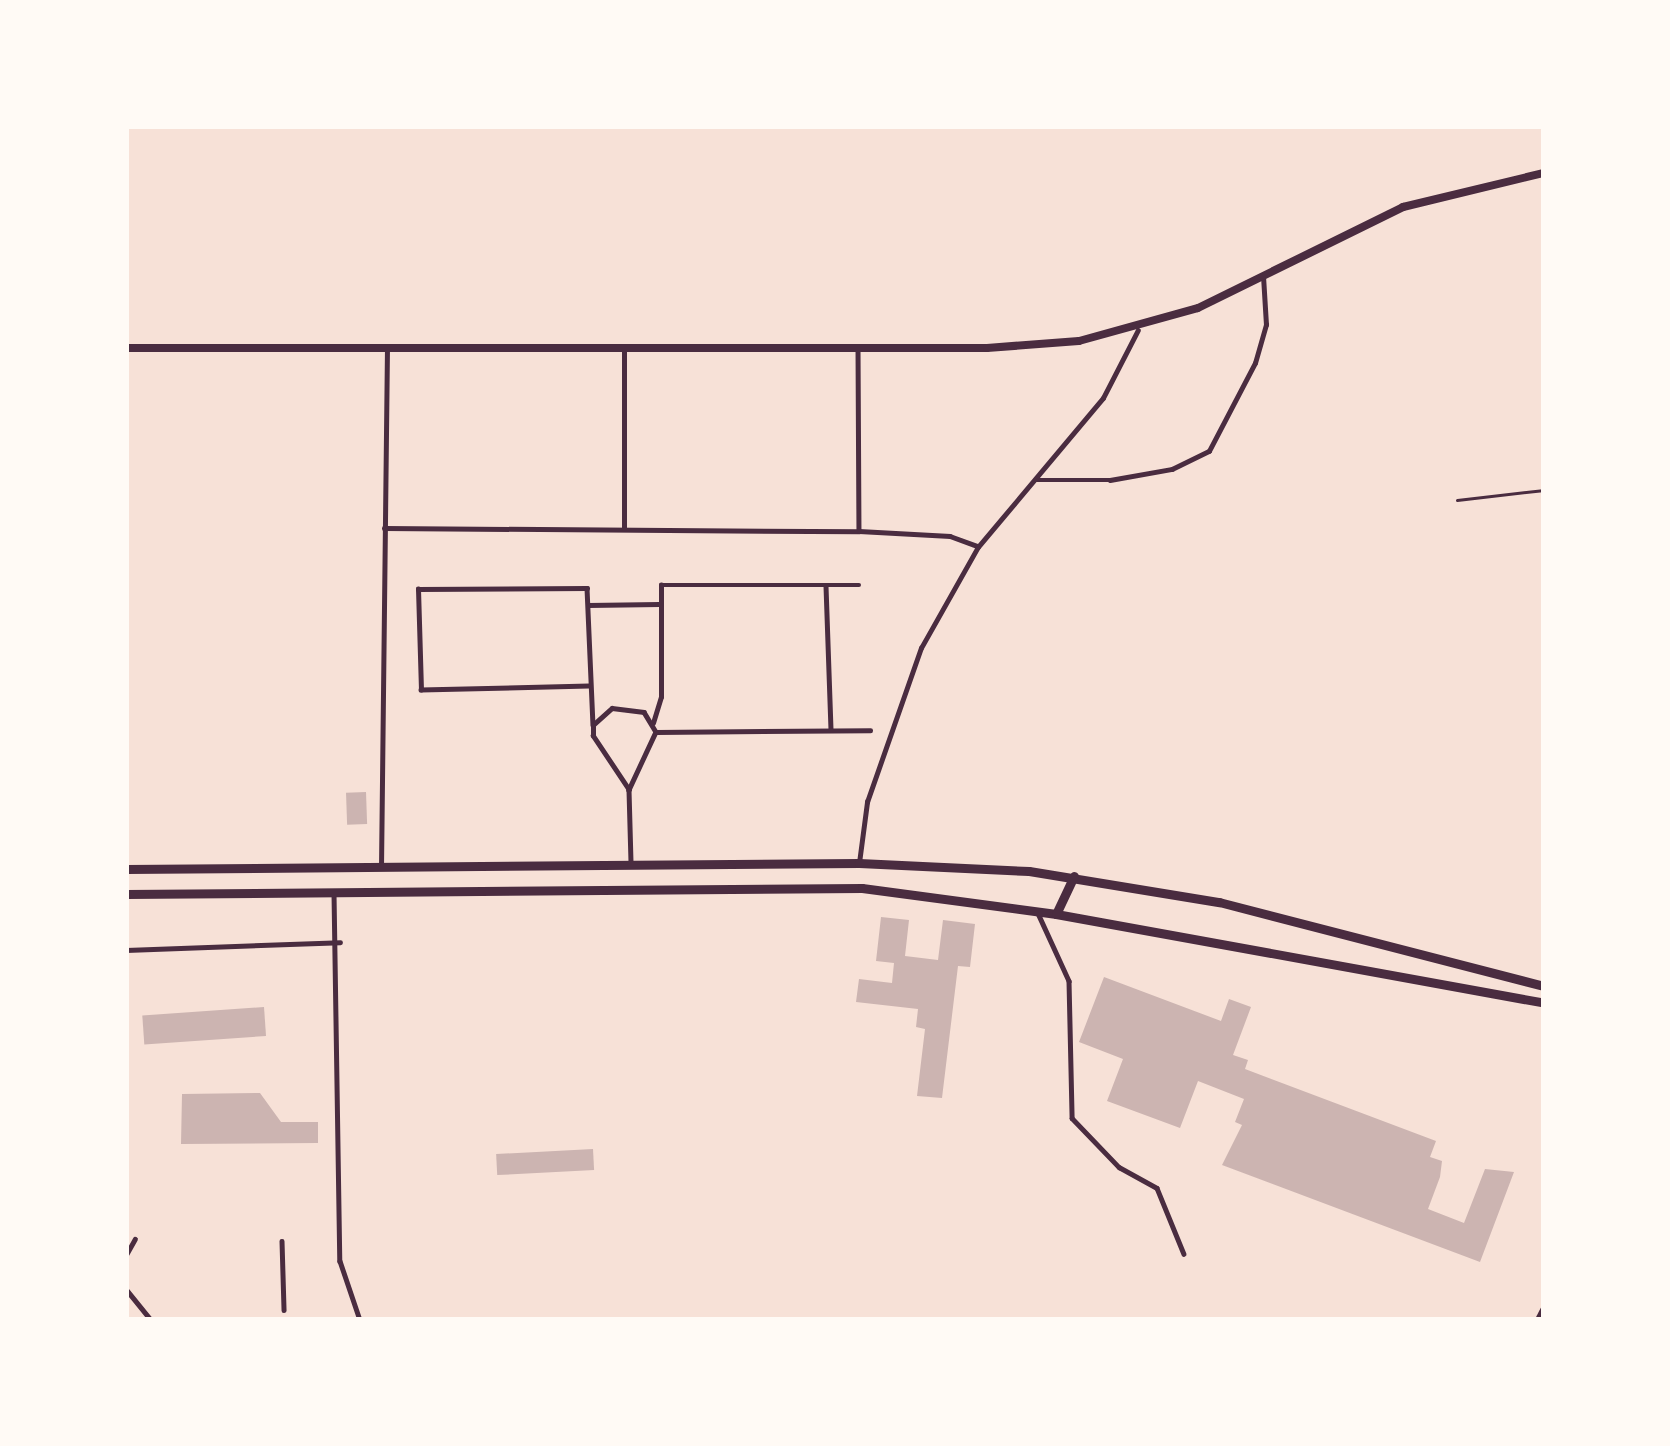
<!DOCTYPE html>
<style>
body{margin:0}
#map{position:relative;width:1670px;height:1446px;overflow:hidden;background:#f7e1d7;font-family:"Playfair Display",serif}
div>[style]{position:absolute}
.building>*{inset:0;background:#ccb4b1;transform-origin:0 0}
.service>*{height:3px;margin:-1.5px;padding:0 1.5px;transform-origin:1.5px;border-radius:1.5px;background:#4a2c40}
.minor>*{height:4.5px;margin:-2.25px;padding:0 2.25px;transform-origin:2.25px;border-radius:2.25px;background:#4a2c40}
.secondary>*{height:8px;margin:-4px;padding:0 4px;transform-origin:4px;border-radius:4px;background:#4a2c40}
.trunk>*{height:9px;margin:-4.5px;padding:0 4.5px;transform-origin:4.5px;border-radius:4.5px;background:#4a2c40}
span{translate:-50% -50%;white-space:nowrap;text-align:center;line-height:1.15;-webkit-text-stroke:12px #fffaf5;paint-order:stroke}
.frame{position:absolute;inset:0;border:129px solid #fffaf5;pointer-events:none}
</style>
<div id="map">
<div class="building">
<i style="left:366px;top:792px;width:32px;height:20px;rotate:88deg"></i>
<i style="clip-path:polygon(881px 917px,909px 920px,905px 956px,938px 960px,943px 920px,975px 924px,970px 967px,958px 966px,942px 1098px,917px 1096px,925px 1029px,916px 1027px,918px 1009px,856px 1002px,859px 979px,892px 983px,894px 963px,876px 961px)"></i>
<i style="clip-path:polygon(1104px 977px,1221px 1021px,1229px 999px,1251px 1007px,1233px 1055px,1248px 1060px,1245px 1069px,1436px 1141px,1430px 1157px,1442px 1161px,1440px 1177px,1428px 1209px,1464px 1223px,1485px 1169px,1514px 1172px,1480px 1262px,1222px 1165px,1242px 1125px,1235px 1122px,1244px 1099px,1198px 1081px,1180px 1128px,1107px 1101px,1123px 1059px,1079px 1042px)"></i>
<i style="left:264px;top:1007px;width:29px;height:122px;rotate:86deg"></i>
<i style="clip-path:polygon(260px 1093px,281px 1122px,318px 1122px,318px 1143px,181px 1144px,182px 1094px)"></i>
<i style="left:593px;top:1149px;width:21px;height:97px;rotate:87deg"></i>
</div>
<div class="service">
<i style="left:1457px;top:500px;width:88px;rotate:-6.6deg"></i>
</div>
<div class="minor">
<i style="left:858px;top:346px;width:185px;rotate:89.7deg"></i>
<i style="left:1036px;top:480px;width:74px"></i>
<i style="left:1110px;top:480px;width:63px;rotate:-10.1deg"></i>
<i style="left:1172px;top:469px;width:41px;rotate:-25.9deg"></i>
<i style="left:1209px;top:451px;width:99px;rotate:-62.4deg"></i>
<i style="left:1255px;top:363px;width:40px;rotate:-74deg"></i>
<i style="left:1266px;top:325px;width:49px;rotate:-93.5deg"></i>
<i style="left:384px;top:528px;width:475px;rotate:0.4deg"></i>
<i style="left:859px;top:531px;width:91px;rotate:3.1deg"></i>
<i style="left:950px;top:536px;width:29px;rotate:20deg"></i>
<i style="left:624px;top:529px;width:180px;rotate:-90deg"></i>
<i style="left:826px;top:586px;width:144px;rotate:88deg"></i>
<i style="left:588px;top:605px;width:71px;rotate:-0.8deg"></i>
<i style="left:589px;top:686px;width:168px;rotate:178.6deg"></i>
<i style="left:421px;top:690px;width:101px;rotate:-91.7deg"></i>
<i style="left:418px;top:589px;width:169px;rotate:-0.3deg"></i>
<i style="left:587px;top:588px;width:137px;rotate:87.5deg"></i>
<i style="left:653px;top:723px;width:27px;rotate:-73deg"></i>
<i style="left:661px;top:697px;width:112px;rotate:-90deg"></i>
<i style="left:661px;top:585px;width:198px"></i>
<i style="left:656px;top:732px;width:214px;rotate:-0.5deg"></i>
<i style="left:629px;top:790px;width:65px;rotate:-123.7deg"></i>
<i style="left:593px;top:736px;width:11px;rotate:-90deg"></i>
<i style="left:593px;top:725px;width:25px;rotate:-42deg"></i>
<i style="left:612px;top:708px;width:32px;rotate:7deg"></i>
<i style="left:644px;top:712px;width:23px;rotate:59deg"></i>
<i style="left:656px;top:732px;width:64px;rotate:115deg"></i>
<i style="left:629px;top:790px;width:71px;rotate:88.4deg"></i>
<i style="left:859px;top:863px;width:62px;rotate:-82.5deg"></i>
<i style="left:867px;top:802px;width:163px;rotate:-70.7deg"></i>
<i style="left:921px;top:648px;width:116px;rotate:-60.6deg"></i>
<i style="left:978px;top:547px;width:194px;rotate:-50deg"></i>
<i style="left:1103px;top:398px;width:76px;rotate:-62.8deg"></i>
<i style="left:381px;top:868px;width:517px;rotate:-89.34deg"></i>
<i style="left:334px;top:893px;width:368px;rotate:89.1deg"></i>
<i style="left:340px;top:1261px;width:62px;rotate:71.3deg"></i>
<i style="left:1037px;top:911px;width:77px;rotate:65.4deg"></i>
<i style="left:1069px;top:981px;width:137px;rotate:88.7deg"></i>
<i style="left:1072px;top:1118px;width:68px;rotate:46.2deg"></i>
<i style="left:1119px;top:1167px;width:43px;rotate:28.9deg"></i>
<i style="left:1157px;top:1188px;width:71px;rotate:67.8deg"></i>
<i style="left:126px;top:950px;width:214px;rotate:-2.1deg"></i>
<i style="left:282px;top:1241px;width:69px;rotate:88.3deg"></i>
<i style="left:126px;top:1255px;width:18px;rotate:-61deg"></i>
<i style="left:126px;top:1289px;width:40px;rotate:51deg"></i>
<i style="left:151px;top:1320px;width:49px"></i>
</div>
<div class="secondary">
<i style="left:126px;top:348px;width:861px"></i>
<i style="left:987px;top:348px;width:92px;rotate:-4.4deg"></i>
<i style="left:1079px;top:341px;width:123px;rotate:-15.5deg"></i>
<i style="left:1198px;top:308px;width:229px;rotate:-26.2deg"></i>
<i style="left:1403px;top:207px;width:145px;rotate:-13.6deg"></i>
<i style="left:1539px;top:1320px;width:11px;rotate:-63deg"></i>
</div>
<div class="trunk">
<i style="left:126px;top:869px;width:733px;rotate:-0.47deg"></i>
<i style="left:859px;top:863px;width:170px;rotate:2.7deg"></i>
<i style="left:1029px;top:871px;width:193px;rotate:9.3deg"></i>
<i style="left:1219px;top:902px;width:336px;rotate:14.5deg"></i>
<i style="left:126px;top:894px;width:736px;rotate:-0.47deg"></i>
<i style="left:862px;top:888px;width:196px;rotate:7.6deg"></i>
<i style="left:1056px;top:914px;width:496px;rotate:10.3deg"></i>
<i style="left:1056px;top:914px;width:42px;rotate:-64.7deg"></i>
</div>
<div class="frame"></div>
</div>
